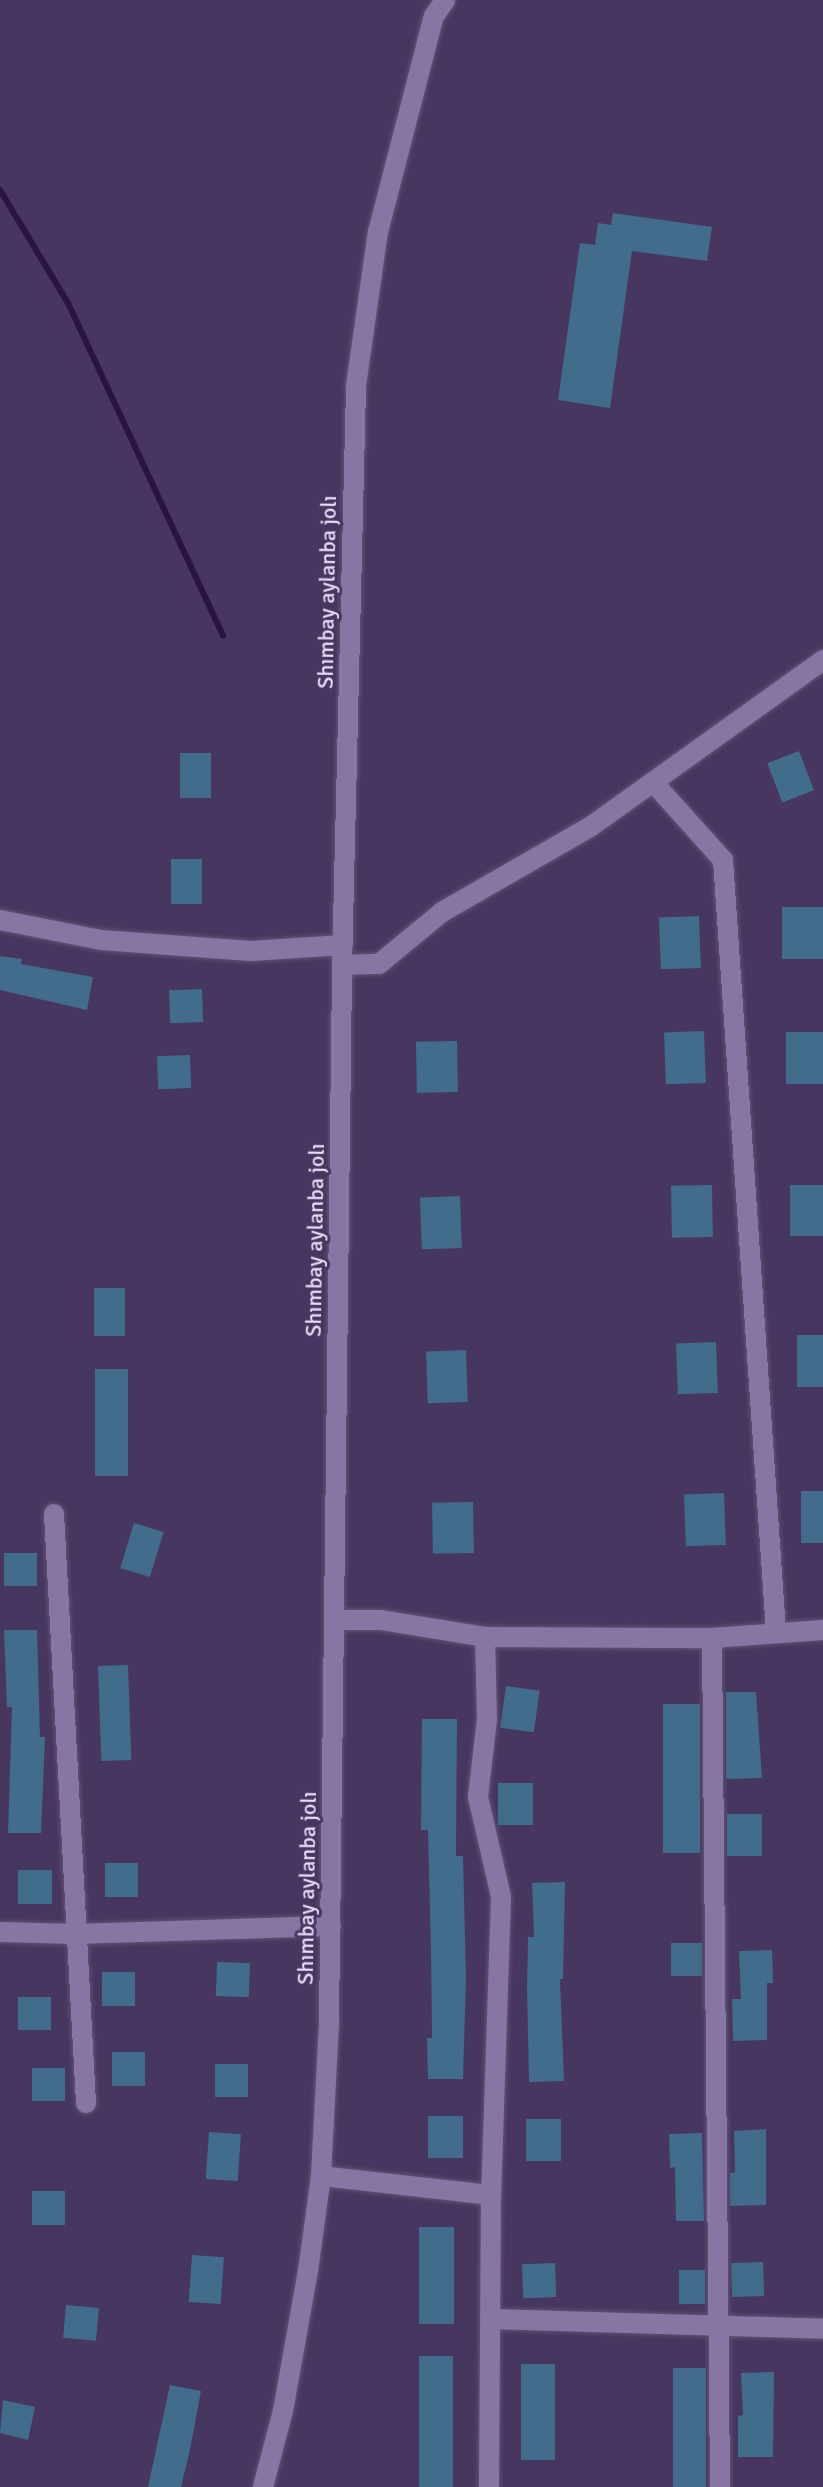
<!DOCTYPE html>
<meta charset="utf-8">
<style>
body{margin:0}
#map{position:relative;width:823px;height:2487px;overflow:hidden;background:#47365f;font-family:Signika,sans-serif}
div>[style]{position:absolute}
.stream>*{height:6px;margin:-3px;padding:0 3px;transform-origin:3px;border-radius:3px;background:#2b1346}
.building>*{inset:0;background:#416c8c;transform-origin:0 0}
.roads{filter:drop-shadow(0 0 2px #615275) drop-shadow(0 0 2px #615275)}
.street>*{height:20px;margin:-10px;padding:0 10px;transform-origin:10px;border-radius:10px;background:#8776a3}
.secondary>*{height:20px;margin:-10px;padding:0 10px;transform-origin:10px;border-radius:10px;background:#8776a3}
span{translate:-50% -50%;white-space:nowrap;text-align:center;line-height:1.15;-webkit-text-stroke:6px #47365f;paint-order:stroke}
.street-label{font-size:22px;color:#e5dcf5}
</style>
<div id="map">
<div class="stream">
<i style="left:0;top:190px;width:132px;rotate:59deg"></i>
<i style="left:68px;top:303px;width:367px;rotate:65deg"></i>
</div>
<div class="building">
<i style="clip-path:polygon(613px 213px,712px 227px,707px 261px,632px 251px,610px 408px,558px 400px,580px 243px,595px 245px,598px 223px,611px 225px)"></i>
<i style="left:799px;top:751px;width:42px;height:34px;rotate:69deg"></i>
<i style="left:180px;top:753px;width:31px;height:45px"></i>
<i style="left:171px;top:859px;width:31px;height:45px"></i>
<i style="left:823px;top:907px;width:52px;height:41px;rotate:90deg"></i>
<i style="left:699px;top:916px;width:52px;height:40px;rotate:88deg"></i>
<i style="clip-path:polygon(0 956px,22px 959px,21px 964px,93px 977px,87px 1010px,0 990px)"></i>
<i style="left:202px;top:989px;width:33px;height:33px;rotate:88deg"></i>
<i style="left:704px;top:1031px;width:52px;height:40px;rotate:88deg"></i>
<i style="left:823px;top:1032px;width:52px;height:37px;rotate:90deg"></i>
<i style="left:457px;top:1041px;width:51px;height:41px;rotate:89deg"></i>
<i style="left:190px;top:1055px;width:33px;height:33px;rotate:88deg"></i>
<i style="left:712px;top:1185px;width:52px;height:41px;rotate:89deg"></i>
<i style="left:823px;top:1185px;width:51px;height:33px;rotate:90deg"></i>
<i style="left:460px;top:1196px;width:52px;height:40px;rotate:88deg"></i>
<i style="left:94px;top:1288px;width:31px;height:48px"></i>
<i style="left:823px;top:1335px;width:52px;height:26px;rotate:90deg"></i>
<i style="left:716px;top:1342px;width:51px;height:40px;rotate:88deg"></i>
<i style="left:466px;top:1350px;width:52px;height:40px;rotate:88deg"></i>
<i style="left:95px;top:1369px;width:33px;height:107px"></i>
<i style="left:801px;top:1491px;width:22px;height:52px"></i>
<i style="left:724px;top:1493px;width:52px;height:40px;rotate:88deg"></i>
<i style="left:473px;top:1502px;width:51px;height:41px;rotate:89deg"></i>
<i style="left:134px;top:1523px;width:31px;height:47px;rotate:17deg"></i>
<i style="left:4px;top:1553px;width:33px;height:33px"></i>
<i style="clip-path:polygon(4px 1630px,37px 1630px,40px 1737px,45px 1737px,41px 1833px,8px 1833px,12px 1707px,7px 1707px)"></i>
<i style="left:128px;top:1665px;width:95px;height:30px;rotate:88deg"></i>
<i style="left:506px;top:1686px;width:34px;height:42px;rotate:8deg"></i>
<i style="clip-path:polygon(726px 1692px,756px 1692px,762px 1778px,726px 1779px)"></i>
<i style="left:700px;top:1704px;width:149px;height:37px;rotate:90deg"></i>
<i style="clip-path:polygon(422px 1719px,457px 1719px,456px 1856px,463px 1856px,466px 1979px,463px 2079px,428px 2079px,427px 2038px,432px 2038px,431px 1951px,428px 1830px,421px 1830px)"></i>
<i style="left:498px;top:1783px;width:35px;height:42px"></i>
<i style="left:762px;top:1814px;width:42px;height:35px;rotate:90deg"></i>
<i style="left:105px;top:1863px;width:33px;height:34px"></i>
<i style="left:18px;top:1870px;width:34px;height:34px"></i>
<i style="clip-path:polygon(565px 1882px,563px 1979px,560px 1979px,564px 2081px,529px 2082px,527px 1988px,528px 1937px,534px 1937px,532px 1883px)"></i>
<i style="left:702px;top:1943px;width:33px;height:31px;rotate:90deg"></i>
<i style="clip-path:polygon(772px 1950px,773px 1983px,767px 1983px,767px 2040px,733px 2041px,732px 1999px,741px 1999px,739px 1951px)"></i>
<i style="left:217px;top:1962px;width:33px;height:34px;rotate:2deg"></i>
<i style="left:102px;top:1972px;width:33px;height:34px"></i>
<i style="left:18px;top:1997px;width:33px;height:33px"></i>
<i style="left:112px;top:2052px;width:33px;height:34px"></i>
<i style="left:215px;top:2064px;width:33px;height:33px"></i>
<i style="left:32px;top:2068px;width:33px;height:33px"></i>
<i style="left:463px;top:2116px;width:42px;height:35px;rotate:90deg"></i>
<i style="left:526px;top:2119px;width:35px;height:42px"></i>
<i style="clip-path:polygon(766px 2129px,766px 2205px,730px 2206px,730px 2173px,735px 2172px,734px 2131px)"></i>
<i style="left:209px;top:2132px;width:32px;height:47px;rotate:4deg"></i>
<i style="clip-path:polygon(702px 2133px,704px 2221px,676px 2221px,675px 2167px,670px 2168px,669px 2134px)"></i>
<i style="left:32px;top:2191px;width:33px;height:34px"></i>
<i style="left:419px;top:2227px;width:35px;height:97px"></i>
<i style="left:192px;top:2255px;width:32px;height:47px;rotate:4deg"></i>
<i style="left:763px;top:2262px;width:34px;height:32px;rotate:88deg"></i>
<i style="left:555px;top:2263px;width:34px;height:33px;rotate:88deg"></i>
<i style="left:679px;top:2270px;width:26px;height:34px"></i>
<i style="left:66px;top:2305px;width:33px;height:33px;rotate:5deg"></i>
<i style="left:419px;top:2356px;width:34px;height:131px"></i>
<i style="left:521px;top:2364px;width:34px;height:96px"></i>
<i style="left:706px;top:2368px;width:119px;height:33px;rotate:90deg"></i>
<i style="clip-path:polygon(774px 2372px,773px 2457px,738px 2457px,738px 2416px,743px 2415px,741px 2373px)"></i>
<i style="clip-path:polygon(170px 2385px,201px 2391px,190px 2450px,181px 2487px,148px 2487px)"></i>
<i style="clip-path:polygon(3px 2400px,35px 2407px,28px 2440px,0 2433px)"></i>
</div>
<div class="roads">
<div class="street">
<i style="left:653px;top:782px;width:105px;rotate:48.1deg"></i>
<i style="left:723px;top:860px;width:773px;rotate:86.07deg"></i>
<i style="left:0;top:920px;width:103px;rotate:11.2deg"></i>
<i style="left:101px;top:940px;width:150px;rotate:4.2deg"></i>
<i style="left:251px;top:951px;width:92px;rotate:-3.7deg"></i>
<i style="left:342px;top:965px;width:37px;rotate:-2deg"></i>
<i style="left:379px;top:964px;width:82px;rotate:-39.5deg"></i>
<i style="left:442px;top:912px;width:171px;rotate:-29.9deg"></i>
<i style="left:590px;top:827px;width:287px;rotate:-35.6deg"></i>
<i style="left:54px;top:1514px;width:590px;rotate:86.89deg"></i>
<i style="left:335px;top:1620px;width:46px"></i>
<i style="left:381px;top:1620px;width:105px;rotate:9.3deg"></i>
<i style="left:485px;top:1637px;width:227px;rotate:0.3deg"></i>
<i style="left:712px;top:1638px;width:111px;rotate:-4.1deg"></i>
<i style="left:485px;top:1637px;width:82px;rotate:88.6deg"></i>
<i style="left:487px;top:1719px;width:79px;rotate:96.6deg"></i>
<i style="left:478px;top:1797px;width:103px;rotate:77deg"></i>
<i style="left:501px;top:1897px;width:298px;rotate:91.9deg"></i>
<i style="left:491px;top:2195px;width:292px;rotate:90.4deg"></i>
<i style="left:712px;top:1638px;width:849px;rotate:89.46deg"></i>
<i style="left:0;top:1932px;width:75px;rotate:1.5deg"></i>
<i style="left:75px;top:1934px;width:256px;rotate:-1.8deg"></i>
<i style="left:321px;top:2176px;width:171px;rotate:6.4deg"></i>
<i style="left:492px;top:2319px;width:331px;rotate:1.7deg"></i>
</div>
<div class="secondary">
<i style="left:263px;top:2487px;width:79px;rotate:-75.3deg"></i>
<i style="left:283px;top:2411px;width:142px;rotate:-79.9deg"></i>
<i style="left:308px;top:2271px;width:96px;rotate:-82.2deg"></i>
<i style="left:321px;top:2176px;width:155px;rotate:-87deg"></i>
<i style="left:329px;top:2021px;width:1056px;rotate:-89.29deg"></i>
<i style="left:342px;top:965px;width:579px;rotate:-88.61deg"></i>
<i style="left:356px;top:386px;width:156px;rotate:-81.9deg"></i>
<i style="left:378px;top:232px;width:223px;rotate:-75.5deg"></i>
<i style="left:434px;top:16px;width:19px;rotate:-55deg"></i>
</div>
</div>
<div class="street-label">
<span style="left:327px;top:592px;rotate:-89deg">Shımbay aylanba jolı</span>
<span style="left:315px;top:1240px;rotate:-89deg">Shımbay aylanba jolı</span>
<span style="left:307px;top:1888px;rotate:-89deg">Shımbay aylanba jolı</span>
</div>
</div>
